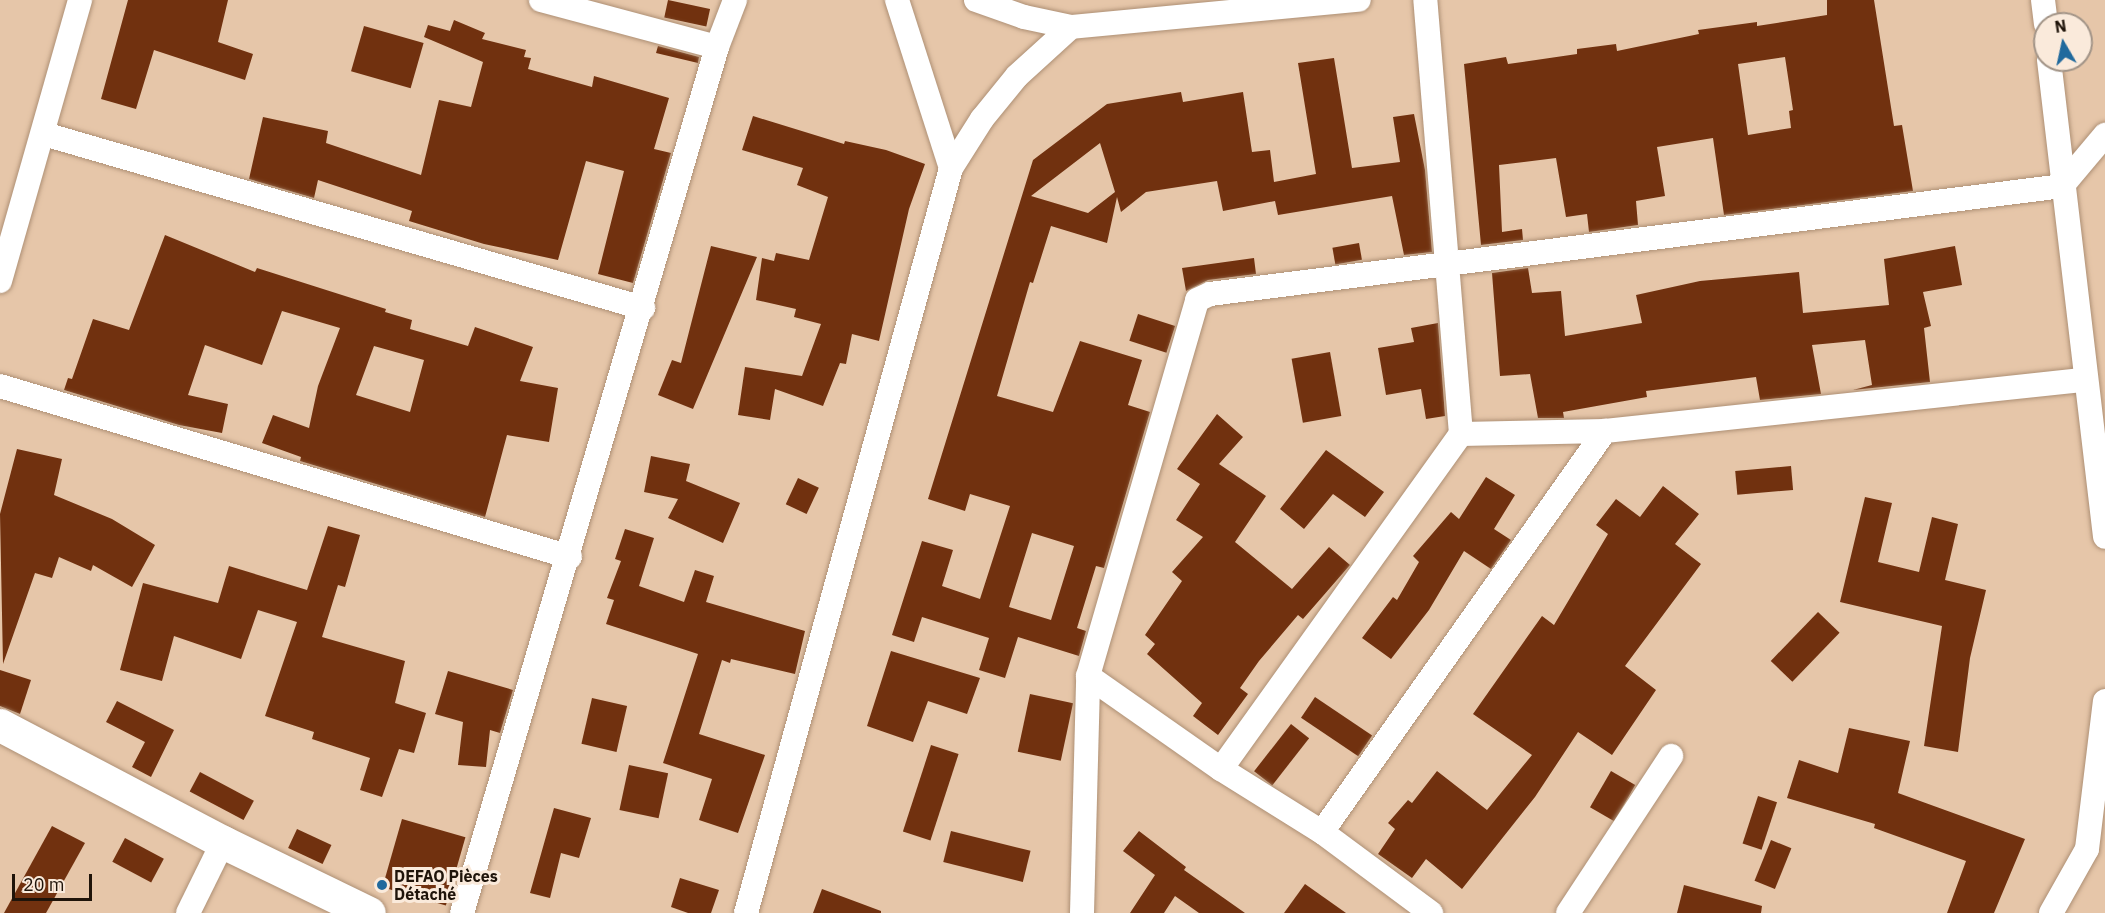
<!DOCTYPE html>
<meta charset="utf-8">
<style>
body{margin:0}
#map{position:relative;width:2105px;height:913px;overflow:hidden;background:#e6c6a9;font-family:"IBM Plex Sans",sans-serif}
div>[style]{position:absolute}
.building>*{inset:0;background:#71310f;transform-origin:0 0}
.roads{filter:drop-shadow(0 0 2px #ae9075) drop-shadow(0 0 2px #ae9075)}
.street>*{height:24px;margin:-12px;padding:0 12px;transform-origin:12px;border-radius:12px;background:#fff}
.secondary>*{height:33px;margin:-16.5px;padding:0 16.5px;transform-origin:16.5px;border-radius:16.5px;background:#fff}
.dots>*{width:16px;height:16px;translate:-50% -50%;box-sizing:border-box;border:3px solid #faeadb;border-radius:50%}
span{translate:-50% -50%;white-space:nowrap;text-align:center;line-height:1.15;-webkit-text-stroke:6px #faeadb;paint-order:stroke}
.poi-label{font-size:16px;color:#1f140a;font-weight:700}
.left{translate:0 -50%;text-align:left}
.north{position:absolute;left:2033px;top:12px;width:60px;height:60px;box-sizing:border-box;background:#faeadb;border:2px solid #a29487;border-radius:50%;rotate:351deg;font-size:16px;font-weight:700;line-height:24px;text-align:center;color:#1f140a}
.north::after{content:'';display:block;margin:auto;width:21px;height:27px;background:#216a9d;clip-path:polygon(50% 0,100% 100%,50% 72%,0 100%)}
.scale{position:absolute;left:12px;top:874px;width:80px;height:27px;box-sizing:border-box;border:3px solid #1f140a;border-top:0;padding-left:8px;font-size:18px;line-height:21px;white-space:nowrap;color:#1f140a;-webkit-text-stroke:4px #faeadb;paint-order:stroke}
</style>
<div id="map">
<div class="building">
<i style="clip-path:polygon(128px 0,228px 0,218px 42px,253px 54px,245px 80px,154px 50px,136px 109px,101px 99px)"></i>
<i style="left:668px;top:0;width:43px;height:18px;rotate:12deg"></i>
<i style="clip-path:polygon(evenodd,1827px 0,1874px 0,1894px 126px,1902px 125px,1913px 191px,1724px 215px,1713px 138px,1657px 147px,1665px 196px,1636px 201px,1638px 225px,1589px 232px,1587px 214px,1566px 217px,1556px 158px,1499px 165px,1502px 232px,1522px 229px,1523px 240px,1481px 245px,1464px 64px,1506px 57px,1508px 64px,1577px 54px,1577px 49px,1616px 44px,1617px 51px,1699px 34px,1698px 30px,1757px 22px,1757px 26px,1827px 15px,1827px 0,1785px 57px,1793px 110px,1789px 111px,1791px 128px,1748px 135px,1738px 64px,1785px 57px)"></i>
<i style="clip-path:polygon(454px 20px,485px 33px,482px 39px,526px 50px,524px 57px,531px 58px,528px 69px,592px 87px,594px 76px,669px 98px,654px 149px,671px 153px,633px 283px,598px 274px,624px 171px,586px 161px,558px 260px,484px 244px,409px 221px,412px 211px,318px 180px,314px 198px,249px 179px,263px 117px,328px 131px,326px 143px,421px 175px,439px 100px,471px 107px,483px 62px,424px 37px,428px 25px,450px 31px)"></i>
<i style="left:364px;top:26px;width:62px;height:47px;rotate:16deg"></i>
<i style="clip-path:polygon(658px 46px,699px 57px,698px 63px,656px 53px)"></i>
<i style="clip-path:polygon(evenodd,1334px 58px,1352px 168px,1400px 162px,1393px 117px,1414px 114px,1425px 170px,1432px 252px,1404px 255px,1392px 196px,1278px 215px,1275px 201px,1223px 211px,1217px 181px,1146px 192px,1121px 212px,1117px 197px,1107px 243px,1051px 226px,1033px 283px,1030px 282px,997px 396px,1053px 412px,1080px 341px,1142px 360px,1128px 405px,1150px 412px,1104px 568px,1096px 566px,1077px 628px,1086px 631px,1079px 656px,1018px 637px,1005px 678px,979px 670px,989px 638px,922px 617px,914px 642px,892px 635px,922px 541px,953px 550px,942px 586px,980px 599px,1010px 506px,970px 494px,965px 511px,928px 499px,1033px 160px,1107px 104px,1181px 92px,1183px 102px,1243px 92px,1252px 152px,1270px 150px,1274px 182px,1316px 174px,1298px 63px,1334px 58px,1100px 143px,1115px 192px,1088px 213px,1031px 196px,1100px 143px,1334px 58px,1032px 533px,1074px 546px,1051px 620px,1009px 607px,1032px 533px)"></i>
<i style="clip-path:polygon(753px 116px,844px 144px,845px 141px,886px 150px,925px 164px,909px 209px,879px 341px,852px 334px,846px 364px,840px 363px,823px 406px,775px 389px,770px 420px,738px 415px,745px 367px,802px 376px,821px 324px,794px 317px,796px 309px,756px 300px,762px 258px,774px 261px,776px 253px,809px 260px,828px 197px,797px 185px,803px 168px,742px 150px)"></i>
<i style="clip-path:polygon(evenodd,165px 235px,255px 272px,257px 268px,386px 309px,385px 312px,412px 320px,410px 329px,468px 346px,475px 327px,533px 347px,520px 381px,558px 388px,549px 442px,507px 435px,485px 517px,300px 461px,301px 457px,262px 443px,273px 415px,309px 428px,318px 386px,340px 328px,282px 311px,262px 365px,205px 345px,188px 395px,228px 404px,222px 433px,179px 425px,64px 390px,68px 378px,72px 379px,93px 319px,129px 330px,165px 235px,374px 346px,424px 360px,410px 412px,356px 395px,374px 346px)"></i>
<i style="left:1359px;top:243px;width:17px;height:27px;rotate:80deg"></i>
<i style="clip-path:polygon(711px 246px,757px 257px,693px 409px,658px 395px,672px 360px,681px 363px)"></i>
<i style="clip-path:polygon(1955px 246px,1962px 285px,1923px 292px,1931px 326px,1924px 328px,1930px 382px,1853px 390px,1872px 385px,1865px 340px,1812px 345px,1821px 394px,1760px 400px,1756px 377px,1646px 391px,1647px 397px,1563px 412px,1564px 418px,1538px 418px,1530px 374px,1500px 376px,1492px 273px,1528px 268px,1532px 293px,1561px 291px,1565px 336px,1642px 323px,1636px 295px,1700px 281px,1799px 272px,1803px 313px,1889px 305px,1884px 259px)"></i>
<i style="clip-path:polygon(1254px 258px,1256px 274px,1208px 280px,1186px 291px,1182px 268px)"></i>
<i style="left:1138px;top:314px;width:39px;height:28px;rotate:18deg"></i>
<i style="clip-path:polygon(1438px 323px,1445px 416px,1426px 419px,1421px 389px,1386px 395px,1378px 348px,1414px 342px,1411px 328px)"></i>
<i style="left:1330px;top:352px;width:65px;height:39px;rotate:80deg"></i>
<i style="clip-path:polygon(1217px 414px,1243px 437px,1219px 464px,1266px 496px,1235px 542px,1292px 589px,1329px 547px,1350px 565px,1303px 619px,1298px 615px,1259px 661px,1240px 688px,1248px 694px,1218px 735px,1193px 716px,1202px 703px,1147px 654px,1155px 644px,1145px 635px,1182px 581px,1172px 572px,1203px 537px,1176px 520px,1200px 484px,1177px 469px)"></i>
<i style="clip-path:polygon(17px 449px,62px 459px,54px 495px,112px 519px,155px 545px,132px 587px,93px 565px,91px 571px,59px 557px,52px 578px,35px 573px,3px 664px,0 514px)"></i>
<i style="clip-path:polygon(1326px 450px,1384px 492px,1365px 517px,1333px 494px,1304px 529px,1280px 509px)"></i>
<i style="clip-path:polygon(651px 456px,690px 464px,686px 481px,740px 503px,723px 543px,668px 518px,678px 499px,644px 492px)"></i>
<i style="left:1791px;top:466px;width:24px;height:56px;rotate:85deg"></i>
<i style="clip-path:polygon(1486px 477px,1515px 495px,1494px 529px,1511px 540px,1491px 569px,1464px 551px,1429px 610px,1391px 659px,1362px 638px,1393px 597px,1397px 600px,1419px 562px,1413px 556px,1451px 512px,1459px 519px)"></i>
<i style="left:798px;top:478px;width:23px;height:29px;rotate:25deg"></i>
<i style="clip-path:polygon(1663px 486px,1699px 514px,1675px 544px,1701px 564px,1625px 666px,1656px 690px,1612px 755px,1578px 732px,1535px 797px,1462px 889px,1426px 859px,1412px 878px,1378px 854px,1395px 829px,1388px 823px,1408px 800px,1412px 803px,1437px 771px,1487px 810px,1532px 755px,1473px 714px,1542px 616px,1554px 625px,1608px 534px,1596px 525px,1616px 499px,1640px 517px)"></i>
<i style="clip-path:polygon(1865px 497px,1892px 503px,1878px 562px,1919px 572px,1932px 517px,1958px 524px,1945px 580px,1986px 590px,1970px 658px,1958px 752px,1924px 746px,1942px 626px,1840px 602px)"></i>
<i style="clip-path:polygon(328px 526px,360px 535px,345px 587px,338px 585px,322px 637px,405px 661px,395px 703px,426px 713px,414px 753px,399px 749px,382px 797px,360px 790px,370px 758px,312px 739px,314px 732px,265px 716px,297px 622px,258px 610px,241px 659px,174px 636px,162px 681px,120px 670px,143px 583px,218px 603px,229px 566px,307px 590px)"></i>
<i style="clip-path:polygon(625px 529px,654px 538px,639px 586px,684px 602px,695px 570px,714px 576px,706px 602px,805px 631px,795px 674px,731px 659px,730px 663px,722px 660px,699px 734px,765px 755px,738px 833px,699px 820px,712px 779px,663px 763px,698px 654px,606px 624px,614px 600px,607px 598px,621px 561px,615px 559px)"></i>
<i style="left:1818px;top:612px;width:30px;height:68px;rotate:44deg"></i>
<i style="clip-path:polygon(891px 651px,980px 678px,967px 714px,928px 701px,913px 742px,867px 726px)"></i>
<i style="clip-path:polygon(0 670px,31px 680px,20px 714px,0 706px)"></i>
<i style="clip-path:polygon(448px 671px,513px 690px,500px 733px,490px 730px,486px 767px,458px 765px,463px 722px,435px 714px)"></i>
<i style="left:1030px;top:694px;width:44px;height:59px;rotate:12deg"></i>
<i style="left:1315px;top:697px;width:69px;height:25px;rotate:34deg"></i>
<i style="left:592px;top:698px;width:36px;height:47px;rotate:13deg"></i>
<i style="clip-path:polygon(117px 701px,174px 730px,151px 777px,132px 767px,145px 742px,106px 722px)"></i>
<i style="left:1291px;top:724px;width:23px;height:60px;rotate:38deg"></i>
<i style="clip-path:polygon(1849px 728px,1910px 741px,1898px 793px,2025px 839px,1994px 913px,1947px 913px,1966px 861px,1874px 828px,1875px 824px,1787px 798px,1799px 760px,1838px 773px)"></i>
<i style="left:931px;top:745px;width:29px;height:91px;rotate:18deg"></i>
<i style="left:629px;top:765px;width:40px;height:46px;rotate:12deg"></i>
<i style="left:1611px;top:771px;width:28px;height:42px;rotate:30deg"></i>
<i style="left:200px;top:772px;width:61px;height:22px;rotate:28deg"></i>
<i style="left:1758px;top:796px;width:20px;height:50px;rotate:18deg"></i>
<i style="clip-path:polygon(554px 808px,591px 818px,579px 858px,561px 853px,550px 898px,530px 893px)"></i>
<i style="left:402px;top:819px;width:66px;height:71px;rotate:16deg"></i>
<i style="clip-path:polygon(52px 826px,85px 843px,46px 913px,4px 913px)"></i>
<i style="left:297px;top:829px;width:38px;height:21px;rotate:25deg"></i>
<i style="left:951px;top:831px;width:82px;height:32px;rotate:14deg"></i>
<i style="clip-path:polygon(1139px 831px,1186px 867px,1184px 870px,1245px 913px,1199px 913px,1175px 896px,1164px 913px,1130px 913px,1155px 875px,1123px 851px)"></i>
<i style="left:125px;top:838px;width:44px;height:27px;rotate:28deg"></i>
<i style="left:1771px;top:840px;width:22px;height:44px;rotate:22deg"></i>
<i style="clip-path:polygon(680px 878px,719px 890px,711px 913px,688px 913px,671px 907px)"></i>
<i style="clip-path:polygon(1305px 884px,1346px 913px,1284px 913px)"></i>
<i style="clip-path:polygon(1684px 885px,1762px 906px,1761px 913px,1677px 913px)"></i>
<i style="clip-path:polygon(822px 889px,881px 911px,881px 913px,813px 913px)"></i>
</div>
<div class="roads">
<div class="street">
<i style="left:541px;top:0;width:182px;rotate:15deg"></i>
<i style="left:897px;top:0;width:176px;rotate:72.2deg"></i>
<i style="left:976px;top:0;width:51px;rotate:19.5deg"></i>
<i style="left:1024px;top:17px;width:48px;rotate:12deg"></i>
<i style="left:2043px;top:0;width:24px;rotate:83deg"></i>
<i style="left:2049px;top:60px;width:480px;rotate:83.3deg"></i>
<i style="left:44px;top:134px;width:624px;rotate:16.2deg"></i>
<i style="left:0;top:281px;width:292px;rotate:-74.1deg"></i>
<i style="left:0;top:386px;width:595px;rotate:16.7deg"></i>
<i style="left:1461px;top:434px;width:144px;rotate:-1.2deg"></i>
<i style="left:1605px;top:431px;width:482px;rotate:-6.1deg"></i>
<i style="left:1088px;top:676px;width:162px;rotate:35deg"></i>
<i style="left:1221px;top:769px;width:119px;rotate:32deg"></i>
<i style="left:1322px;top:832px;width:136px;rotate:36.6deg"></i>
<i style="left:1221px;top:769px;width:412px;rotate:-54.4deg"></i>
<i style="left:1461px;top:434px;width:435px;rotate:-94.7deg"></i>
<i style="left:1322px;top:832px;width:491px;rotate:-54.8deg"></i>
<i style="left:188px;top:913px;width:79px;rotate:-63.8deg"></i>
<i style="left:462px;top:913px;width:903px;rotate:-73.59deg"></i>
<i style="left:717px;top:47px;width:50px;rotate:-69deg"></i>
<i style="left:746px;top:913px;width:773px;rotate:-74.61deg"></i>
<i style="left:951px;top:168px;width:58px;rotate:-57.7deg"></i>
<i style="left:982px;top:119px;width:55px;rotate:-50.9deg"></i>
<i style="left:1017px;top:76px;width:73px;rotate:-42.2deg"></i>
<i style="left:1071px;top:27px;width:289px;rotate:-5.4deg"></i>
<i style="left:1082px;top:913px;width:237px;rotate:-88.5deg"></i>
<i style="left:1088px;top:676px;width:391px;rotate:-73.8deg"></i>
<i style="left:1197px;top:300px;width:14px;rotate:-25deg"></i>
<i style="left:1210px;top:294px;width:859px;rotate:-7.22deg"></i>
<i style="left:2062px;top:186px;width:67px;rotate:-49.9deg"></i>
<i style="left:1568px;top:913px;width:188px;rotate:-56.7deg"></i>
<i style="left:2051px;top:913px;width:73px;rotate:-60.6deg"></i>
<i style="left:2087px;top:849px;width:149px;rotate:-83.1deg"></i>
</div>
<div class="secondary">
<i style="left:0;top:725px;width:252px;rotate:27.7deg"></i>
<i style="left:223px;top:842px;width:162px;rotate:25.9deg"></i>
</div>
</div>
<div class="dots">
<i style="left:382px;top:885px;background:#216a9d"></i>
</div>
<div class="poi-label">
<span class="left" style="left:394px;top:885px">DEFAO Pièces<br>Détaché</span>
</div>
<div class="north">N</div>
<div class="scale">20 m</div>
</div>
